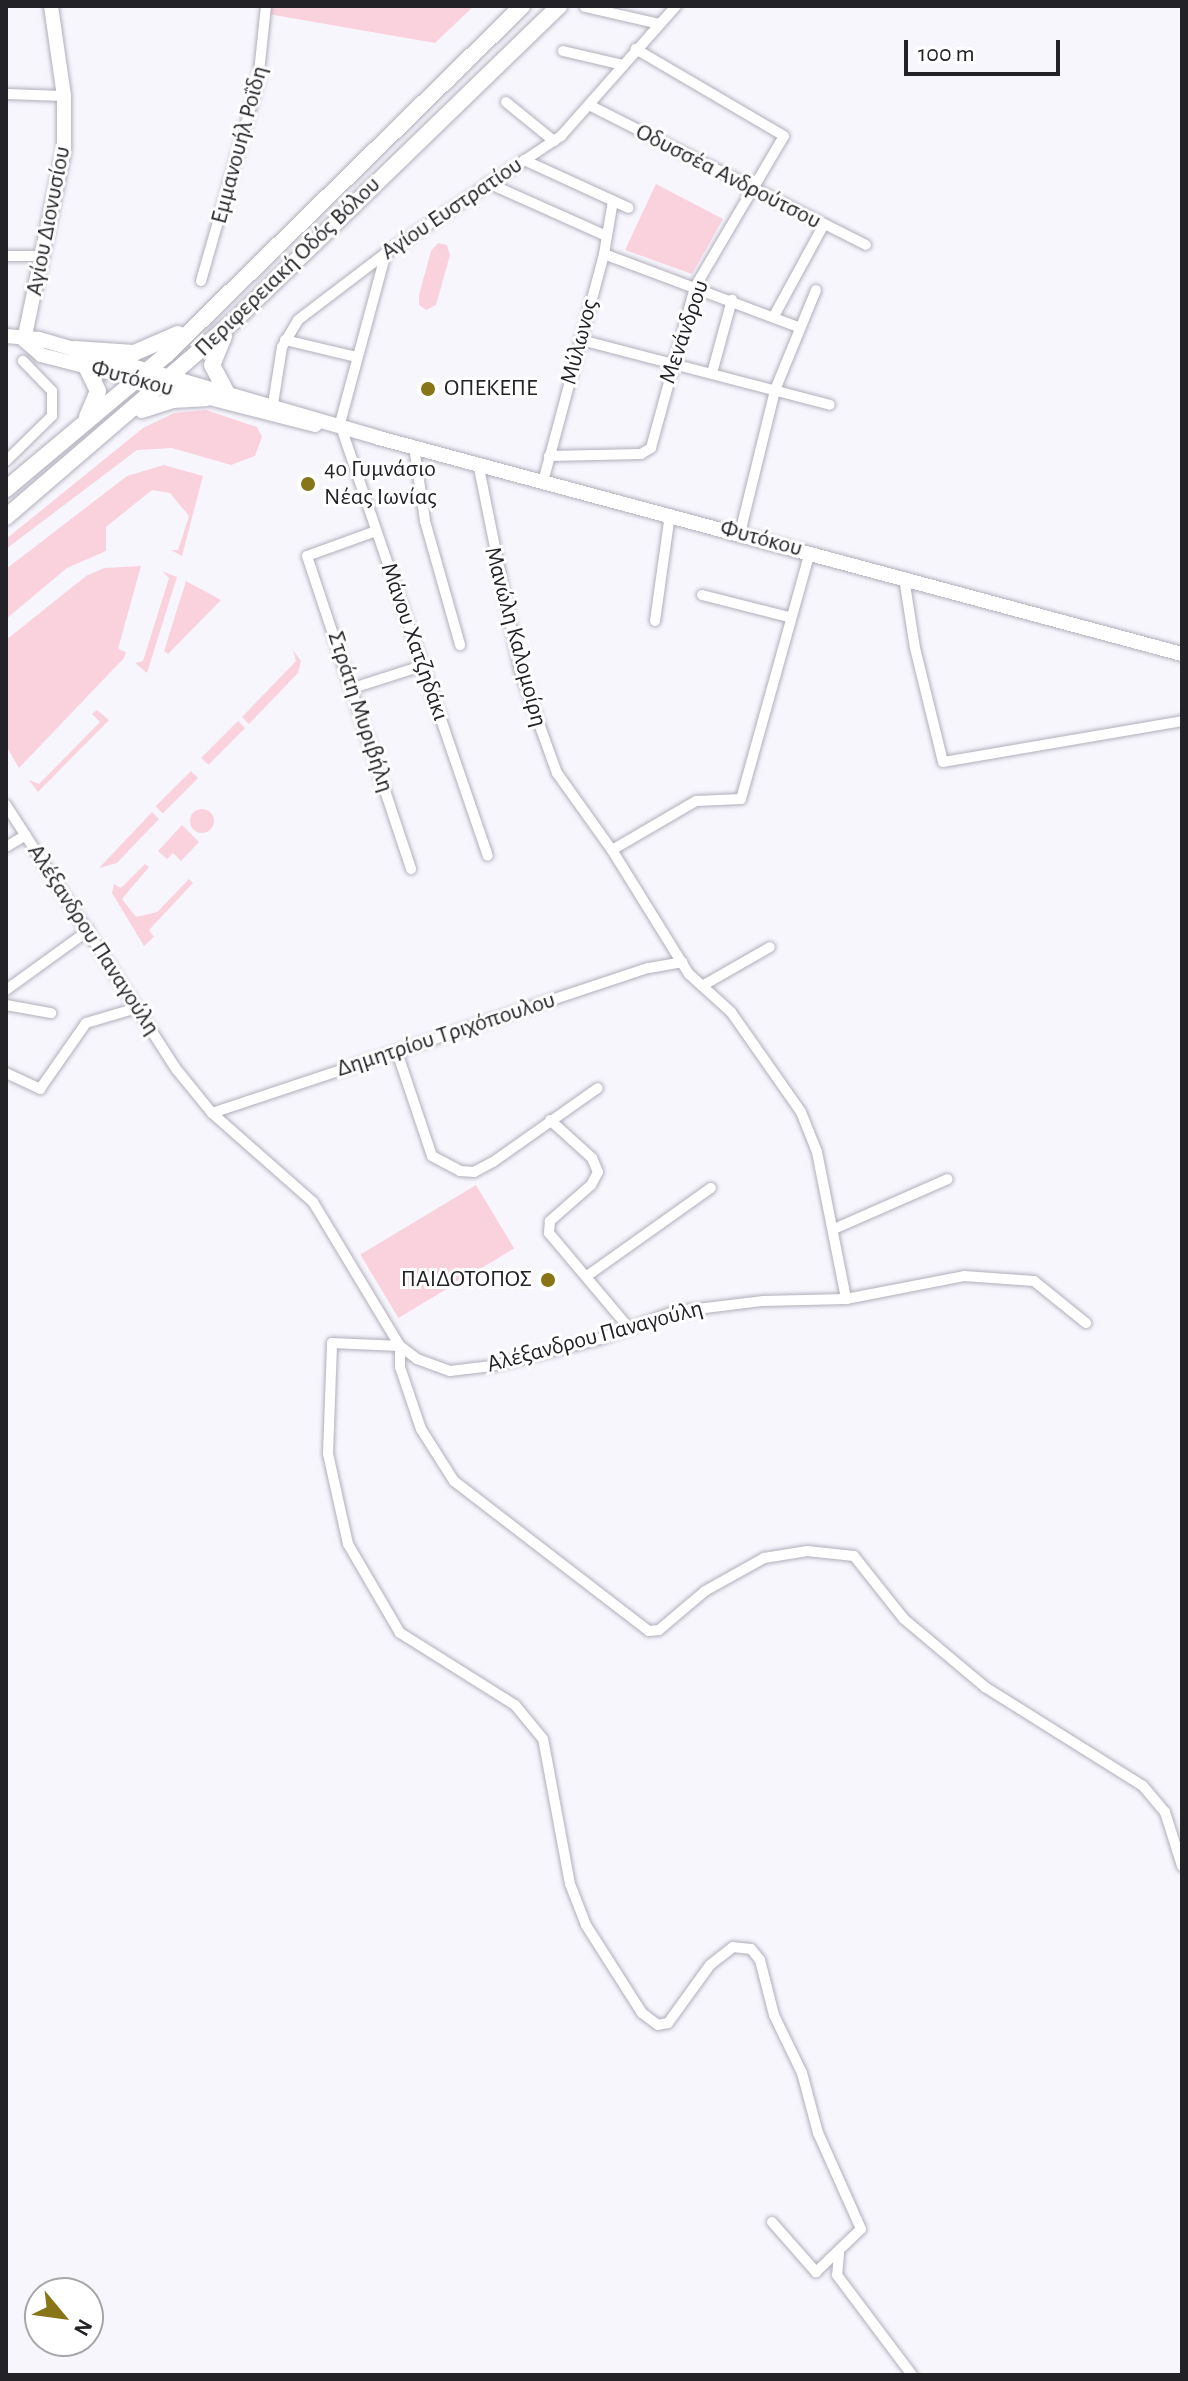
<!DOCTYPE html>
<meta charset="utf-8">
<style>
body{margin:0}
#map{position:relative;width:1188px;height:2381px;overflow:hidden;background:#f8f6fd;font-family:"Alegreya Sans",sans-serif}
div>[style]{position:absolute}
.green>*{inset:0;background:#fad2dd;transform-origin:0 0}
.round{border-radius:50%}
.roads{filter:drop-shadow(0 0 2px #b1afba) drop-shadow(0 0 2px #b1afba)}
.street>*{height:10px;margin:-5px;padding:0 5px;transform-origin:5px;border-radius:5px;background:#fff}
.secondary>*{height:14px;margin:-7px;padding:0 7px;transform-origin:7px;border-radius:7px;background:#fff}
.primary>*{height:16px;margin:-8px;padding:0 8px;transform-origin:8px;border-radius:8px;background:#fff}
.dots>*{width:22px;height:22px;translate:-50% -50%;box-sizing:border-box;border:4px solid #fff;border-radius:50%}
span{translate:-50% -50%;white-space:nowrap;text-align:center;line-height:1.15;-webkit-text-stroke:6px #fff;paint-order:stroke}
.street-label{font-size:24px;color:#232226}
.poi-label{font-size:24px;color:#232226}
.left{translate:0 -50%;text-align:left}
.right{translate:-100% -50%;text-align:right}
.frame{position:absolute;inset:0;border:8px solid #232226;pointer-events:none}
.north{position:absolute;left:24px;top:2277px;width:80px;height:80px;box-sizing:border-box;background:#fff;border:2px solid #a7a7a8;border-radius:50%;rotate:119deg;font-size:22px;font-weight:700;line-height:32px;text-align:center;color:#232226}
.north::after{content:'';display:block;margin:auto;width:28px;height:36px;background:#887518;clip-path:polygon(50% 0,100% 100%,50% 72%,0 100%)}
.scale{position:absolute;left:904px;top:40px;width:156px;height:36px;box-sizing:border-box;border:4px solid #232226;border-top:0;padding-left:10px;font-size:24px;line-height:28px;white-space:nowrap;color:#232226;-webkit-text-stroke:6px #fff;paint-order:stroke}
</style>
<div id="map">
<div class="green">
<i style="clip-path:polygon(269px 6px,474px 6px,435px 43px,268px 14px)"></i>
<i style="clip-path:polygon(656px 184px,723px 219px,692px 274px,625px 250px)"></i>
<i style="clip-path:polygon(438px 243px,447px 245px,450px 255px,436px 305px,426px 310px,419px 305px,419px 295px,431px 251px)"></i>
<i style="clip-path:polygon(206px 410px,257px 427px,262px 437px,255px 456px,231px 465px,172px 448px,137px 450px,6px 549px,6px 539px,143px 428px,174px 413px)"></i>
<i style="clip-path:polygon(164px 465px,203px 476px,182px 556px,171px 550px,178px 550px,189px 516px,170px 493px,152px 490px,106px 527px,106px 551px,67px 568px,6px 619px,6px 569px,127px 476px)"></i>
<i style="clip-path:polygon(141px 566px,118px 649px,126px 652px,124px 658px,19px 768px,6px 746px,6px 640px,86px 576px,104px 568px)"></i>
<i style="clip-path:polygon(162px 571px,177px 577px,147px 673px,135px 663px,143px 661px,169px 578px)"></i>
<i style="clip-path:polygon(186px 581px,221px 600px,168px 654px,164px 651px)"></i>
<i style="clip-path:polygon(293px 650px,301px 661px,298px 673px,249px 724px,242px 717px,296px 661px)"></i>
<i style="clip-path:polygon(97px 710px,109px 720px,38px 792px,29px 780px,39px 784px,100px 722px,92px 714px)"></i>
<i style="left:238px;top:721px;width:10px;height:52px;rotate:45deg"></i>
<i style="left:191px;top:771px;width:10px;height:50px;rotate:45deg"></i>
<i class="round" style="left:190px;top:809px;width:24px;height:24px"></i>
<i style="clip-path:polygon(152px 812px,159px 819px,117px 863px,99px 868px)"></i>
<i style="clip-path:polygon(182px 825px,199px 842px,181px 861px,173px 853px,167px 859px,158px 851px)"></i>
<i style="clip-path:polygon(145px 864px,149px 867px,122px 899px,136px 917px,157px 912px,189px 879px,193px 883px,149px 930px,154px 937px,144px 946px,112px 893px,114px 884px,121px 888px)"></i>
<i style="left:476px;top:1185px;width:74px;height:135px;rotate:59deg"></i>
</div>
<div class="roads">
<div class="street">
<i style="left:585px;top:7px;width:76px;rotate:12.9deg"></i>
<i style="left:563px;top:51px;width:62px;rotate:13.1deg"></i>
<i style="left:6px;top:94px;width:58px;rotate:2deg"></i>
<i style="left:506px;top:102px;width:62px;rotate:39.1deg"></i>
<i style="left:591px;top:106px;width:308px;rotate:26.8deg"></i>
<i style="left:524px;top:160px;width:115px;rotate:24.6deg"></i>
<i style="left:488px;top:183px;width:127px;rotate:24.1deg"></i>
<i style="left:604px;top:254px;width:207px;rotate:20.6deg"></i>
<i style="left:6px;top:256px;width:38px"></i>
<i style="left:201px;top:281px;width:207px;rotate:-74deg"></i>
<i style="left:258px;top:82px;width:76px;rotate:-84deg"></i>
<i style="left:774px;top:316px;width:102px;rotate:-61.4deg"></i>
<i style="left:285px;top:340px;width:74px;rotate:13.3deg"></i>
<i style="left:581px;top:340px;width:257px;rotate:14.6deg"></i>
<i style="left:712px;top:373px;width:76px;rotate:-74.7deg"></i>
<i style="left:273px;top:404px;width:58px;rotate:-81deg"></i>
<i style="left:282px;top:347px;width:31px;rotate:-59deg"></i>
<i style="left:298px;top:320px;width:111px;rotate:-37.3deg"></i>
<i style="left:386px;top:253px;width:211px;rotate:-33.8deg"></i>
<i style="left:561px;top:136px;width:174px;rotate:-48.5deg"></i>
<i style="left:339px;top:427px;width:180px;rotate:-74.9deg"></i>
<i style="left:341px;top:427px;width:453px;rotate:71.1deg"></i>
<i style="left:414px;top:447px;width:75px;rotate:81.5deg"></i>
<i style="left:425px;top:521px;width:129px;rotate:74.2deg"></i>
<i style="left:549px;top:456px;width:92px;rotate:-1.2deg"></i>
<i style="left:641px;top:454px;width:12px;rotate:-31deg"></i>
<i style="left:651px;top:448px;width:167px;rotate:-74.7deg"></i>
<i style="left:695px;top:287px;width:175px;rotate:-59.5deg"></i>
<i style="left:784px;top:136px;width:172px;rotate:-149.6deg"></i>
<i style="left:6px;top:461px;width:64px;rotate:-44.4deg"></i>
<i style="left:52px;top:416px;width:25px;rotate:-90deg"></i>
<i style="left:52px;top:391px;width:42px;rotate:-134deg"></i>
<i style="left:478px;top:463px;width:212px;rotate:78.6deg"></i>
<i style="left:520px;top:671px;width:109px;rotate:70.1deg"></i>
<i style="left:557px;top:773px;width:95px;rotate:54.5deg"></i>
<i style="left:612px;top:850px;width:146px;rotate:58.2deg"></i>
<i style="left:689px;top:974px;width:57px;rotate:42.1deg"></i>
<i style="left:731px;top:1012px;width:122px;rotate:55deg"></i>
<i style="left:801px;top:1112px;width:43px;rotate:68.2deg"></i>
<i style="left:817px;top:1152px;width:150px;rotate:78.8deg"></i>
<i style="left:543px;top:482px;width:236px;rotate:-75deg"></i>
<i style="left:604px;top:254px;width:54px;rotate:-80.4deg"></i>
<i style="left:376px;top:531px;width:73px;rotate:160.1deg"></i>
<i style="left:307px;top:556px;width:330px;rotate:71.6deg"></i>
<i style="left:740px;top:533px;width:147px;rotate:-76.2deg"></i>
<i style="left:775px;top:390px;width:108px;rotate:-67.7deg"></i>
<i style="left:904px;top:578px;width:71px;rotate:81.1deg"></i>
<i style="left:915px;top:648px;width:117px;rotate:76.2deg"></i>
<i style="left:943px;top:762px;width:242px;rotate:-9.7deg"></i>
<i style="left:702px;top:595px;width:90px;rotate:14.2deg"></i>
<i style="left:655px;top:621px;width:108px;rotate:-82deg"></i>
<i style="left:353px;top:688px;width:72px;rotate:-17.7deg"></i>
<i style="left:6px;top:805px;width:315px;rotate:57.2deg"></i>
<i style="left:177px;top:1070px;width:55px;rotate:50.9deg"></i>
<i style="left:212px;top:1113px;width:135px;rotate:41.4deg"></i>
<i style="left:313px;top:1202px;width:168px;rotate:58.9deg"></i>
<i style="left:400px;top:1346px;width:21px;rotate:37deg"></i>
<i style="left:417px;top:1359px;width:35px;rotate:20deg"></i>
<i style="left:450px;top:1371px;width:42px;rotate:-6.8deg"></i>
<i style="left:492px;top:1366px;width:111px;rotate:-14deg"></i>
<i style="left:600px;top:1339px;width:78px;rotate:-20.3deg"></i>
<i style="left:673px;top:1312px;width:91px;rotate:-7deg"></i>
<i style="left:763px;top:1301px;width:83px;rotate:-1.4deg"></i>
<i style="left:846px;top:1299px;width:120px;rotate:-11deg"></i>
<i style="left:964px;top:1276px;width:70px;rotate:4.1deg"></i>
<i style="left:1034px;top:1281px;width:67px;rotate:38.9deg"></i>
<i style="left:6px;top:847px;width:23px;rotate:-31deg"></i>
<i style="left:612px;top:850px;width:97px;rotate:-30.3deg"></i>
<i style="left:696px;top:801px;width:45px;rotate:-2.5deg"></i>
<i style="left:741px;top:799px;width:256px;rotate:-74.4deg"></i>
<i style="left:702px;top:986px;width:78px;rotate:-29.8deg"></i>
<i style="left:6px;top:990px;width:102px;rotate:-35.9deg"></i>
<i style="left:6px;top:1005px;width:46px;rotate:10.1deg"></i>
<i style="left:397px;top:1052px;width:110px;rotate:71.4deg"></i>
<i style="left:432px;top:1156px;width:32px;rotate:28deg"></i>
<i style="left:460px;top:1171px;width:14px;rotate:4deg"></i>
<i style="left:474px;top:1172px;width:21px;rotate:-28deg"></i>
<i style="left:493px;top:1162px;width:128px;rotate:-35.2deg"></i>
<i style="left:6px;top:1073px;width:38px;rotate:25deg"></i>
<i style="left:40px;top:1089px;width:80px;rotate:-55.1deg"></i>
<i style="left:86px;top:1023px;width:53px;rotate:-16.4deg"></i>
<i style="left:212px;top:1113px;width:460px;rotate:-18.4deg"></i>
<i style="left:649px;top:968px;width:34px;rotate:-10deg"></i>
<i style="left:550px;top:1120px;width:57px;rotate:42.1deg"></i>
<i style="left:592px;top:1158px;width:15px;rotate:67deg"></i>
<i style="left:598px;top:1172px;width:15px;rotate:118deg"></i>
<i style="left:591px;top:1185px;width:55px;rotate:138.7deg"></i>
<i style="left:550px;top:1221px;width:12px;rotate:95deg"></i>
<i style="left:549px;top:1233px;width:124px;rotate:49.9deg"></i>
<i style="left:834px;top:1229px;width:124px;rotate:-23.7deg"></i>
<i style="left:587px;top:1276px;width:152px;rotate:-35.4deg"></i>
<i style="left:772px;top:2222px;width:67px;rotate:48.7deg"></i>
<i style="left:816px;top:2272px;width:62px;rotate:-43.7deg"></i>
<i style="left:861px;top:2229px;width:105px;rotate:-114.1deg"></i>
<i style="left:818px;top:2133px;width:62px;rotate:-104.9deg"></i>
<i style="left:802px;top:2073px;width:64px;rotate:-115.8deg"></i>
<i style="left:774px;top:2015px;width:57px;rotate:-104.3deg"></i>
<i style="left:760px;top:1960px;width:14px;rotate:-129deg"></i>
<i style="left:751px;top:1949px;width:18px;rotate:-174deg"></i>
<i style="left:733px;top:1947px;width:29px;rotate:142deg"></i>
<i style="left:710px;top:1965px;width:72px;rotate:125.9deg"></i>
<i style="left:668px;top:2023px;width:10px;rotate:169deg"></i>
<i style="left:658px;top:2025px;width:20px;rotate:-143deg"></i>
<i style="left:642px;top:2013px;width:104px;rotate:-122.5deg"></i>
<i style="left:586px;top:1925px;width:44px;rotate:-111.3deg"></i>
<i style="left:570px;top:1884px;width:147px;rotate:-100.5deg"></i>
<i style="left:543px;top:1739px;width:44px;rotate:-129.5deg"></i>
<i style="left:515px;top:1705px;width:136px;rotate:-147.9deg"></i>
<i style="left:400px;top:1633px;width:103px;rotate:-120.3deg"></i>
<i style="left:348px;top:1544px;width:92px;rotate:-102.5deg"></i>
<i style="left:328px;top:1454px;width:111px;rotate:-87.9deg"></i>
<i style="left:332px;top:1343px;width:68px;rotate:2.5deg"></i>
<i style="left:400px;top:1346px;width:21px;rotate:90deg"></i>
<i style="left:400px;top:1367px;width:65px;rotate:71.3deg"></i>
<i style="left:421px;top:1429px;width:62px;rotate:57.6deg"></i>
<i style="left:454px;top:1481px;width:246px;rotate:37.6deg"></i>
<i style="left:649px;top:1631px;width:10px;rotate:-6deg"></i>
<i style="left:659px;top:1630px;width:60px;rotate:-40.3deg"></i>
<i style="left:705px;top:1591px;width:68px;rotate:-29.2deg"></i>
<i style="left:764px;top:1558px;width:44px;rotate:-9.2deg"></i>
<i style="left:807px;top:1551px;width:47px;rotate:6.1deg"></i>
<i style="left:854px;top:1556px;width:80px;rotate:51.6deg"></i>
<i style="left:904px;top:1619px;width:106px;rotate:40deg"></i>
<i style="left:985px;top:1687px;width:186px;rotate:32.1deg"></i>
<i style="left:1143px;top:1786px;width:34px;rotate:50deg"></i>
<i style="left:1165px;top:1812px;width:57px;rotate:72.5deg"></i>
<i style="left:839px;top:2254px;width:21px;rotate:95deg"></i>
<i style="left:837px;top:2275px;width:125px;rotate:53.1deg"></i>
</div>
<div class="secondary">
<i style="left:6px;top:336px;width:33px;rotate:5deg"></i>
<i style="left:39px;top:339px;width:354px;rotate:16.2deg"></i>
<i style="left:379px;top:438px;width:832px;rotate:15.06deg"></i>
<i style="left:24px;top:340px;width:194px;rotate:-78.1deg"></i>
<i style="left:64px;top:150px;width:54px;rotate:-90deg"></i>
<i style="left:64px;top:96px;width:91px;rotate:-98.2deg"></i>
<i style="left:24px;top:340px;width:23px;rotate:41deg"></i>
<i style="left:41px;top:355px;width:283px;rotate:14.3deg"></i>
</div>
<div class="primary">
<i style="left:224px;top:336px;width:31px;rotate:112deg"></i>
<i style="left:212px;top:365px;width:30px;rotate:62deg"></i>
<i style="left:75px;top:349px;width:59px;rotate:3.9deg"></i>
<i style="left:134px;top:353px;width:48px;rotate:-23.4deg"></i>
<i style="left:142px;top:410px;width:32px;rotate:-18deg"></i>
<i style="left:172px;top:400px;width:33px;rotate:-3deg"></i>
<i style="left:87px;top:417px;width:28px;rotate:-67deg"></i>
<i style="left:98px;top:391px;width:25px;rotate:-116deg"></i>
<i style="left:6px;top:489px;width:210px;rotate:-40deg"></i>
<i style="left:167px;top:354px;width:497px;rotate:-44.4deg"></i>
<i style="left:6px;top:517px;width:301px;rotate:-40.7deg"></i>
<i style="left:234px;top:321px;width:453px;rotate:-44.1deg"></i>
</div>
</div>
<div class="dots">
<i style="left:428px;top:389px;background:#887518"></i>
<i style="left:308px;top:484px;background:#887518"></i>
<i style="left:548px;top:1280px;background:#887518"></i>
</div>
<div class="street-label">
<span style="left:240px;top:145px;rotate:-75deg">Εμμανουήλ Ροΐδη</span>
<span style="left:728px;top:177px;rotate:27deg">Οδυσσέα Ανδρούτσου</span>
<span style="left:452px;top:209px;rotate:-34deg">Αγίου Ευστρατίου</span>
<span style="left:49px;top:221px;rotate:-79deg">Αγίου Διονυσίου</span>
<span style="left:288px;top:267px;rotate:-44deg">Περιφερειακή Οδός Βόλου</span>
<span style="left:685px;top:332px;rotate:-71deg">Μενάνδρου</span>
<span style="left:580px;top:342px;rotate:-75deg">Μύλωνος</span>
<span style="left:132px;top:379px;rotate:15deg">Φυτόκου</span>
<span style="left:761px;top:539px;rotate:15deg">Φυτόκου</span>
<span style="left:515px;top:637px;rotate:75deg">Μανώλη Καλομοίρη</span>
<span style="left:414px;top:642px;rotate:71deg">Μάνου Χατζηδάκι</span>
<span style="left:360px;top:712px;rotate:72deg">Στράτη Μυριβήλη</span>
<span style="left:93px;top:940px;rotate:57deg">Αλέξανδρου Παναγούλη</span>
<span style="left:446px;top:1035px;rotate:-18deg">Δημητρίου Τριχόπουλου</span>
<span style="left:595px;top:1337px;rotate:-15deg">Αλέξανδρου Παναγούλη</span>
</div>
<div class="poi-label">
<span class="left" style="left:444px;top:389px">ΟΠΕΚΕΠΕ</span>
<span class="left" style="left:324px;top:484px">4ο Γυμνάσιο<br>Νέας Ιωνίας</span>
<span class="right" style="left:532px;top:1280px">ΠΑΙΔΟΤΟΠΟΣ</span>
</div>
<div class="frame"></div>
<div class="north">N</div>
<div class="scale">100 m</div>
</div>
